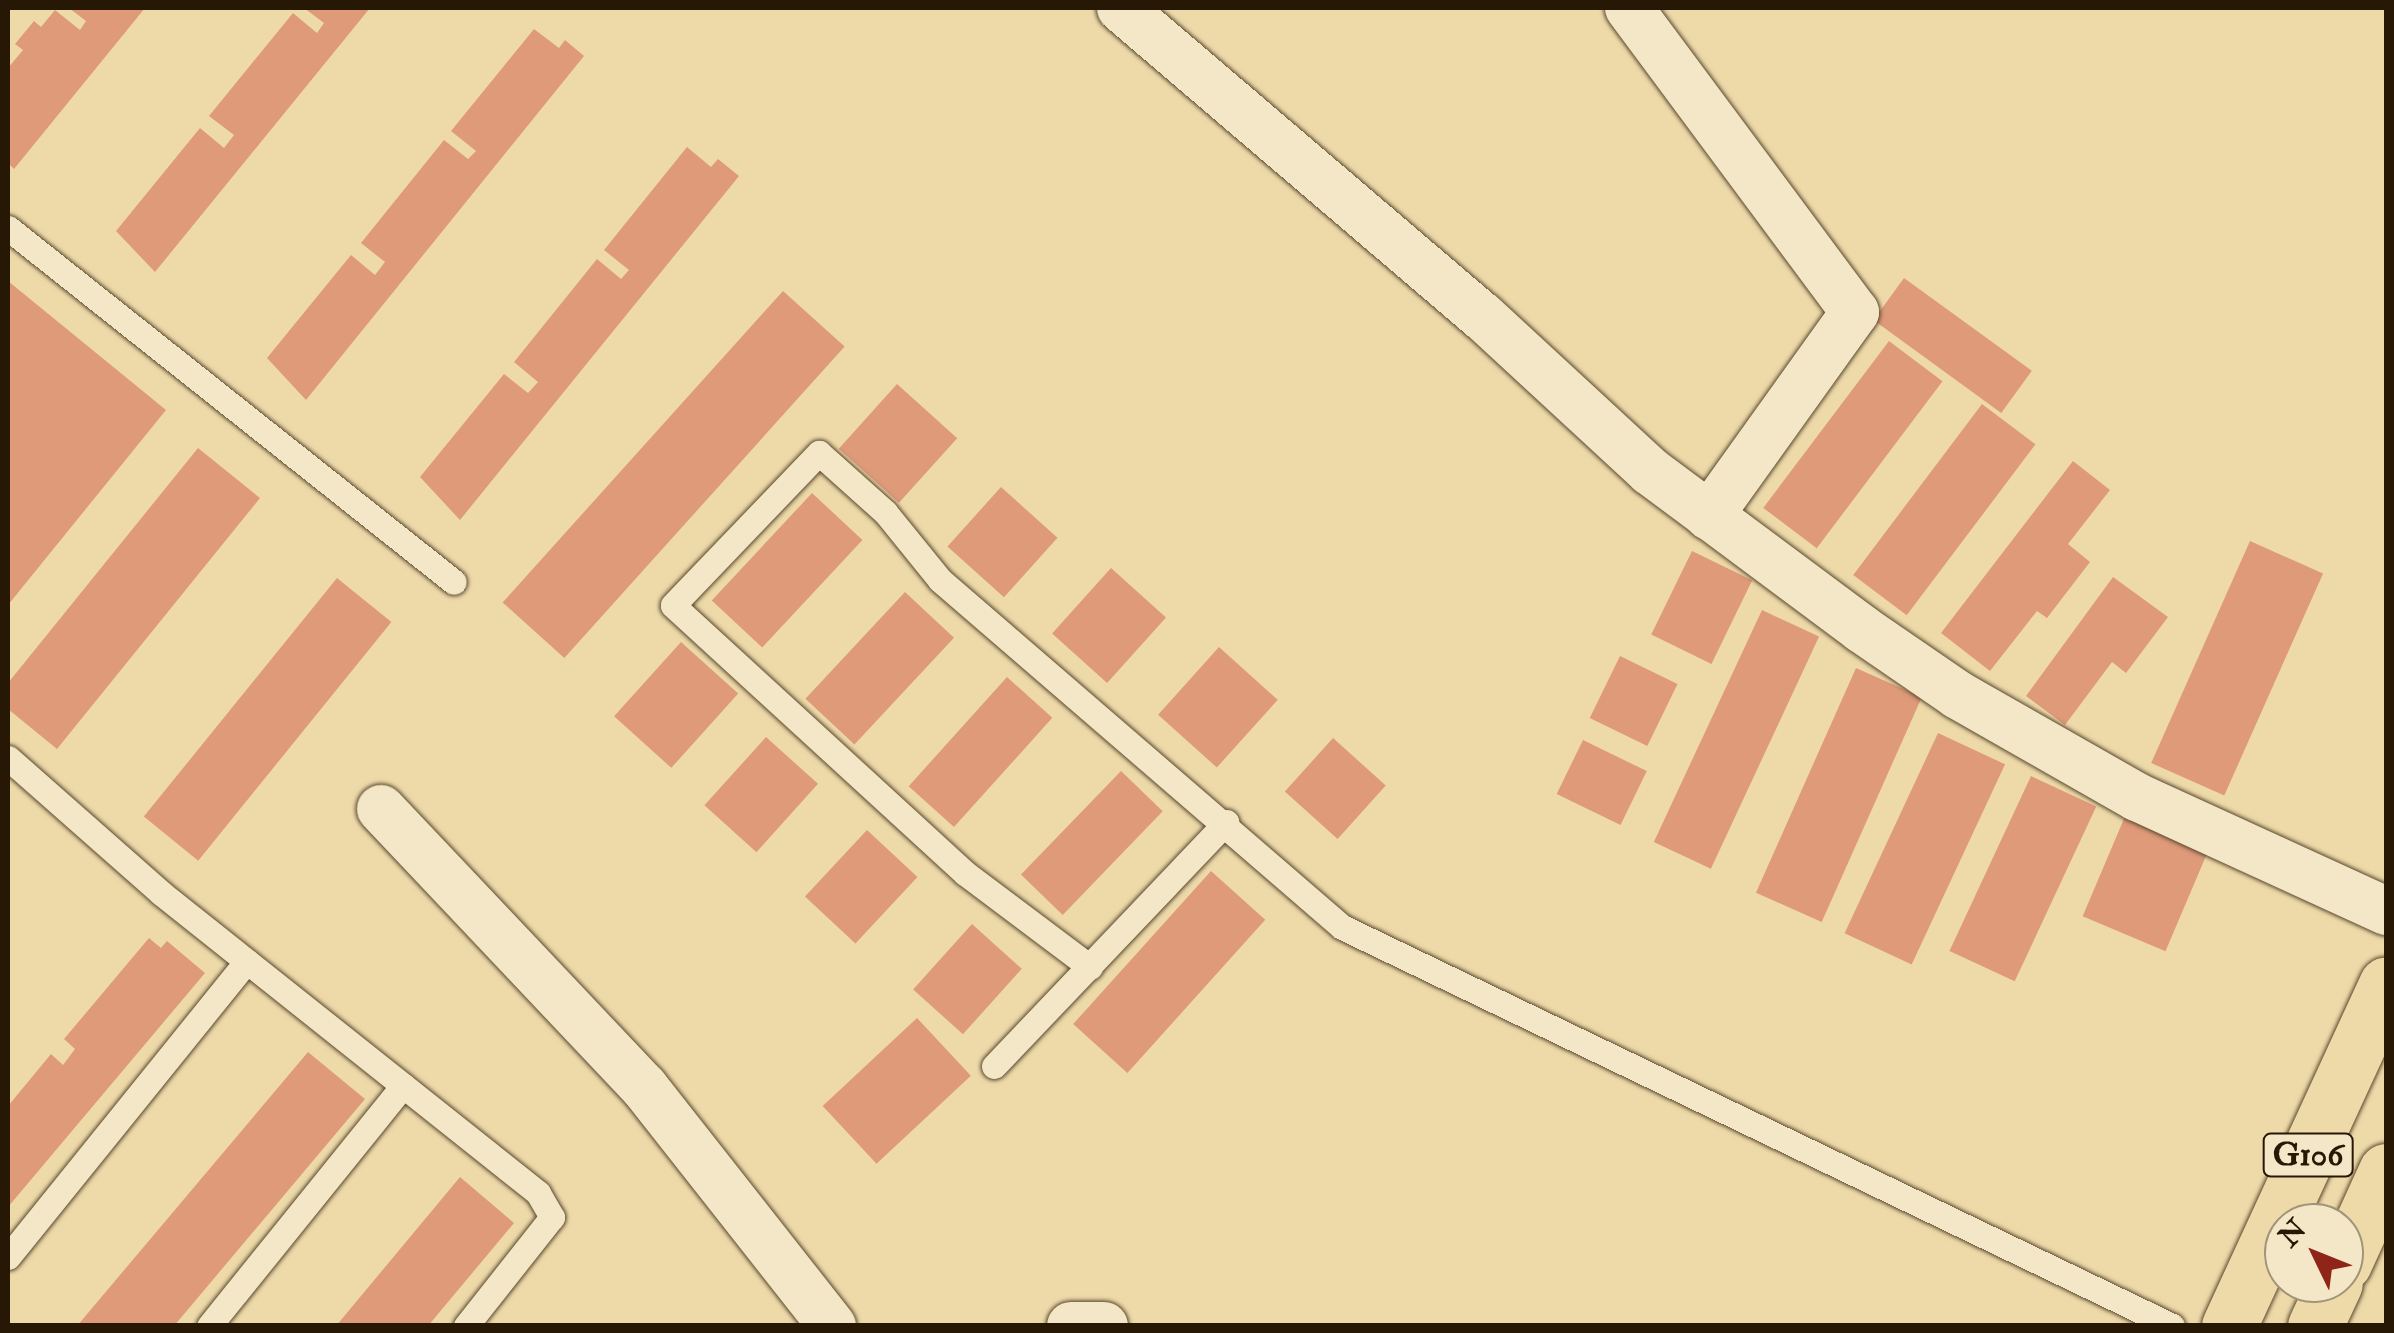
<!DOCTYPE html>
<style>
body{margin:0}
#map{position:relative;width:2394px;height:1333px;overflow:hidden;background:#eedaa9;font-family:"IM FELL Double Pica",serif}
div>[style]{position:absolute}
.building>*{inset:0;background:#df9a7a;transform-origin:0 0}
.roads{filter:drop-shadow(0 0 2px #59482e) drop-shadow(0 0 2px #59482e)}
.service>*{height:25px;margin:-12.5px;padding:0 12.5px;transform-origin:12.5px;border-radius:12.5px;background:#f4e7c7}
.minor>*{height:48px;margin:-24px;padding:0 24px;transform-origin:24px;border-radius:24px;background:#f4e7c7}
.trunk>*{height:55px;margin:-27.5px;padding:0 27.5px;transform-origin:27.5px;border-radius:27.5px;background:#eedaa9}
span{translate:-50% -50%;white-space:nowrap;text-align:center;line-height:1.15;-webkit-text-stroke:8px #f4e7c7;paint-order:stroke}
.shield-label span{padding:2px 8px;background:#f4e7c7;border:2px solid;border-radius:8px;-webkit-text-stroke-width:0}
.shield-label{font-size:32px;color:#271805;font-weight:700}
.frame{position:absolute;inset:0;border:10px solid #271805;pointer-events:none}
.north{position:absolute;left:2264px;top:1203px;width:100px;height:100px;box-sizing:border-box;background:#f4e7c7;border:2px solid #a29479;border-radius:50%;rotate:313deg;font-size:28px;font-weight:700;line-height:40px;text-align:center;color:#271805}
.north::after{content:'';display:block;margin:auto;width:35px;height:45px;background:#8f2418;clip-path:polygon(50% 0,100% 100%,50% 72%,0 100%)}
</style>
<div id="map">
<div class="building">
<i style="clip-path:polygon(69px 8px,145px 8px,14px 169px,8px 163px,8px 68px,23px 50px,15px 44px,34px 21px,41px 27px,55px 10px,80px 30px,86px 21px)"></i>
<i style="clip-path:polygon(304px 8px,370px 8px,155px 272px,116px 231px,200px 128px,224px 148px,234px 135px,209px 116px,293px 13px,317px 33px,324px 23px)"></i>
<i style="clip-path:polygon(534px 29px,559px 48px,565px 40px,584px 56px,306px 400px,267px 358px,351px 255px,375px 275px,385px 262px,361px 243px,444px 140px,468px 159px,476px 151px,451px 131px)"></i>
<i style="clip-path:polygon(687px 147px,711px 167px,718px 159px,739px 176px,460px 520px,420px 477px,504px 374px,528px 393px,538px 382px,514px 362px,597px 259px,621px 279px,629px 270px,604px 250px)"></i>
<i style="left:1904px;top:278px;width:158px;height:52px;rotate:36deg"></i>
<i style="clip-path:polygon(8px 281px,166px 410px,8px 605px)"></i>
<i style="left:783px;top:291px;width:83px;height:419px;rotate:42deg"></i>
<i style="left:1889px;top:341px;width:67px;height:209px;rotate:37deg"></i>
<i style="left:897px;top:384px;width:81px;height:87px;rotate:42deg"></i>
<i style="left:1982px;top:404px;width:67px;height:214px;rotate:37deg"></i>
<i style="clip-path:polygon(198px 448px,260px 498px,57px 749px,8px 709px,8px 683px)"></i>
<i style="clip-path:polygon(2073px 461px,2110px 490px,2068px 544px,2090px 562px,2047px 618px,2037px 611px,1990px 671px,1941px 633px)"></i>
<i style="left:1001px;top:487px;width:76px;height:80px;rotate:42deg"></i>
<i style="left:812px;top:493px;width:69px;height:147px;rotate:43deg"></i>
<i style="left:2250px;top:541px;width:80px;height:243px;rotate:24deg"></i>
<i style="left:1692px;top:551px;width:67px;height:93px;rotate:26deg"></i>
<i style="left:1111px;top:568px;width:74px;height:88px;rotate:42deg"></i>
<i style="clip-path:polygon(2113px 577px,2168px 617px,2126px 673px,2112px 662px,2065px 725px,2026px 696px)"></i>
<i style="left:337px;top:578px;width:70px;height:307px;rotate:39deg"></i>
<i style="left:905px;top:592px;width:67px;height:146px;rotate:43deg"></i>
<i style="left:1762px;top:610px;width:63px;height:256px;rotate:25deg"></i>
<i style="left:681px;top:642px;width:77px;height:100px;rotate:42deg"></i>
<i style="left:1219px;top:647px;width:79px;height:91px;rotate:42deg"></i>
<i style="left:1620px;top:656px;width:64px;height:69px;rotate:26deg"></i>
<i style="left:1856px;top:668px;width:72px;height:246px;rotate:24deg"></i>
<i style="left:1007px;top:677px;width:61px;height:147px;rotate:42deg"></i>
<i style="left:1938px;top:733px;width:74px;height:221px;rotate:25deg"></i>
<i style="left:766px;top:737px;width:70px;height:92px;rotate:42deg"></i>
<i style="left:1333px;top:738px;width:71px;height:72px;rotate:42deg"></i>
<i style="left:1583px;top:740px;width:71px;height:60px;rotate:26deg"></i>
<i style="left:1121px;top:771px;width:58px;height:144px;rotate:44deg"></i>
<i style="left:2031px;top:776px;width:72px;height:193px;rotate:25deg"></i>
<i style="left:2126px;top:814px;width:90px;height:111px;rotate:23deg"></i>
<i style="left:867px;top:830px;width:69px;height:91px;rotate:43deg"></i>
<i style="left:1211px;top:871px;width:73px;height:206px;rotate:42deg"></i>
<i style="left:972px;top:924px;width:67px;height:88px;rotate:42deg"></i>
<i style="clip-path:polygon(149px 938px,161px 948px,167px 941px,205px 973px,8px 1207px,8px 1106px,51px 1054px,63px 1065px,75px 1049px,64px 1039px)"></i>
<i style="left:917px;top:1018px;width:79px;height:129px;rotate:47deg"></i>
<i style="clip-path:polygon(308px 1052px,365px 1099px,174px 1326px,77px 1326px)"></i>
<i style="clip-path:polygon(460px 1177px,514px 1223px,428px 1326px,336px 1326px)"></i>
</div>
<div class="roads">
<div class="service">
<i style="left:8px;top:228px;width:569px;rotate:38.44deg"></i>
<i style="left:8px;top:758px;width:204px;rotate:41.4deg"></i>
<i style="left:161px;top:893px;width:482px;rotate:38.5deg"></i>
<i style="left:538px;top:1193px;width:28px;rotate:60deg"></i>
<i style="left:552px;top:1217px;width:139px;rotate:128.3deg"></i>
<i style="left:1090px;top:967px;width:156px;rotate:-143.1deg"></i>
<i style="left:965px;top:873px;width:396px;rotate:-137.5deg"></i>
<i style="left:673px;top:605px;width:211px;rotate:-46.2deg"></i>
<i style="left:819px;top:453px;width:89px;rotate:41.8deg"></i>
<i style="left:885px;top:512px;width:87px;rotate:51deg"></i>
<i style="left:940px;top:580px;width:531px;rotate:40.8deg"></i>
<i style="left:1342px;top:927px;width:921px;rotate:25.67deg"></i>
<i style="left:994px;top:1066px;width:337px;rotate:-46.4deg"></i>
<i style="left:8px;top:1257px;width:380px;rotate:-51.1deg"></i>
<i style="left:209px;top:1326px;width:309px;rotate:-51.1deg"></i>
</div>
<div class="minor">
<i style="left:1121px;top:8px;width:475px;rotate:40.5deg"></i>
<i style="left:1482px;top:316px;width:229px;rotate:42.7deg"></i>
<i style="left:1650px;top:471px;width:264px;rotate:36.7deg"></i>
<i style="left:1862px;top:629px;width:116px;rotate:34.5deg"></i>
<i style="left:1958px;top:695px;width:206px;rotate:29.7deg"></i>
<i style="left:2137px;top:797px;width:274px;rotate:24.6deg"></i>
<i style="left:1629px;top:8px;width:379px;rotate:53.4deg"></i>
<i style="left:1855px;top:312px;width:251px;rotate:125.6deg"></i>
<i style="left:381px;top:809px;width:383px;rotate:46.6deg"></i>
<i style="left:644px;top:1087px;width:304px;rotate:51.8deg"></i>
<i style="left:1071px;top:1326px;width:33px"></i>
</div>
<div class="trunk">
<i style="left:2344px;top:1263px;width:101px;rotate:-65.5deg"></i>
<i style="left:2229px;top:1326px;width:376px;rotate:-65.3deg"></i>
<i style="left:2315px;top:1326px;width:47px;rotate:-65.1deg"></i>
</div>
</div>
<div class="shield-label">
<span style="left:2308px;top:1155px">G106</span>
</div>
<div class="frame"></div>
<div class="north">N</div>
</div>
